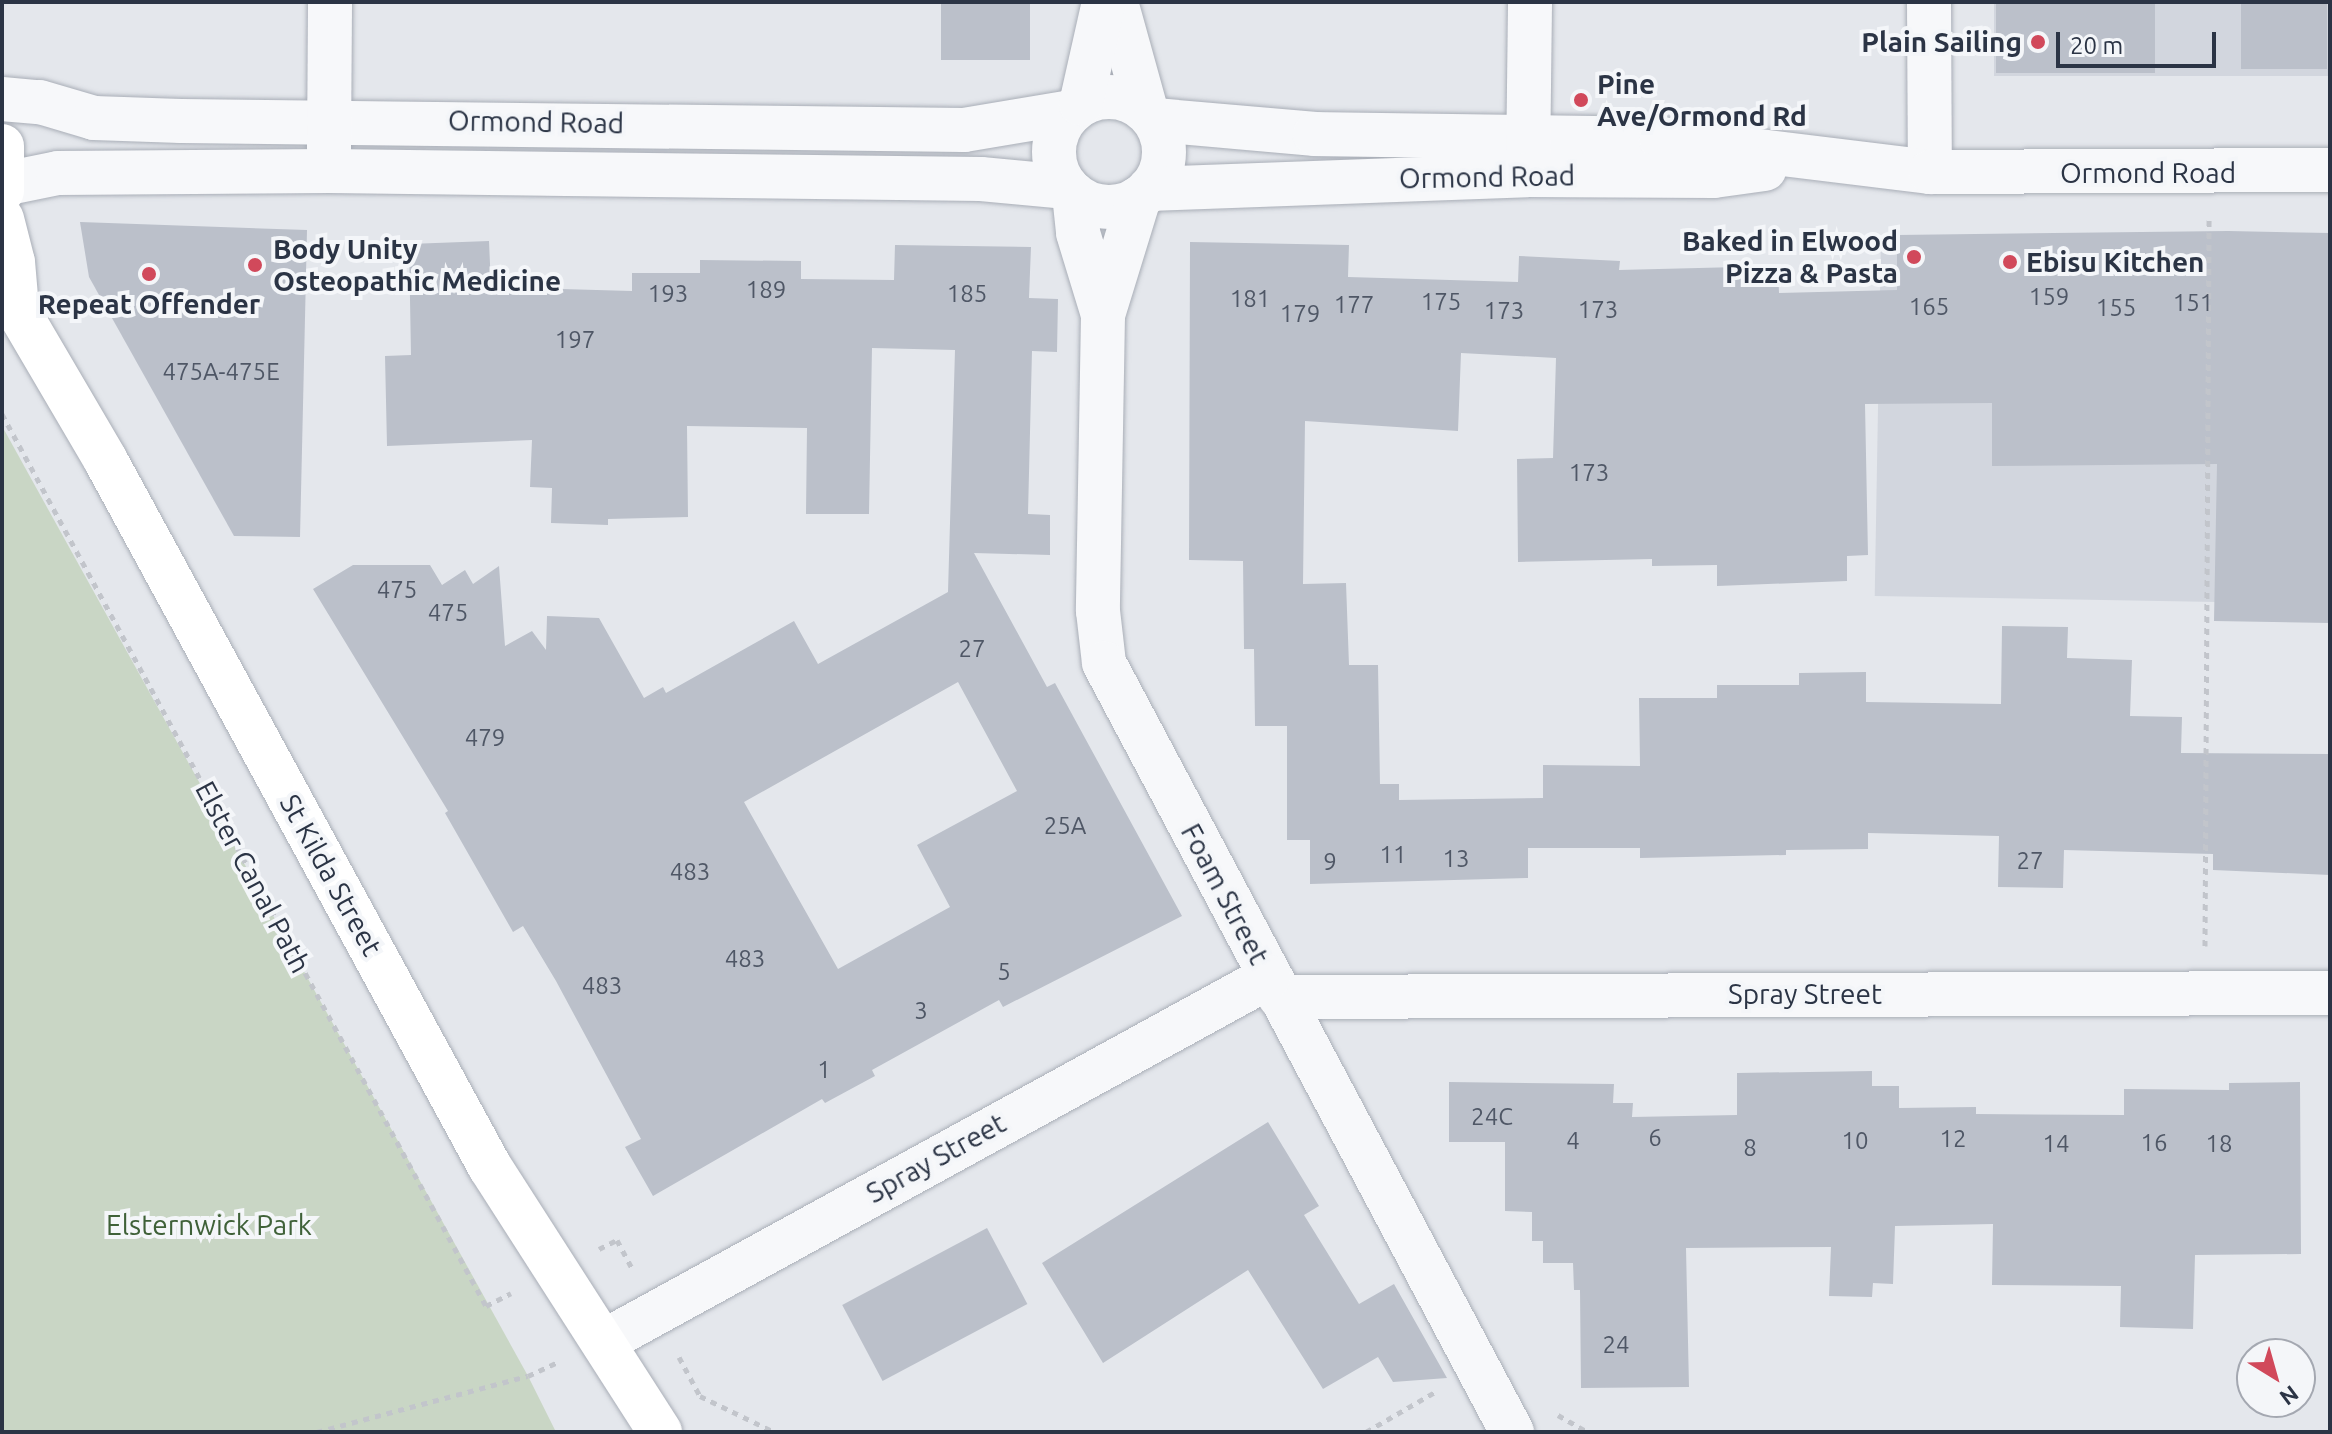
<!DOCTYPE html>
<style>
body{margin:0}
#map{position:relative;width:2332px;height:1434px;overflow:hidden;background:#e4e7ec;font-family:Ubuntu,sans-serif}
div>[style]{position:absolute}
.built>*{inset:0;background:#d2d6de;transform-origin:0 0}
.green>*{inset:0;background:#c9d6c5}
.building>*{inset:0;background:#bbc0ca;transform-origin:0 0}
.path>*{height:5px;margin-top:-2.5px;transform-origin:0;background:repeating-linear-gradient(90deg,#c2c5cb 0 6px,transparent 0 12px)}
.roads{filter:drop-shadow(0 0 2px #a9aeb7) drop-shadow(0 0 2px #a9aeb7)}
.minor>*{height:44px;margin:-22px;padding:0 22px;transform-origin:22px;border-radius:22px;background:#f7f8fa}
.minor>.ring{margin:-22px;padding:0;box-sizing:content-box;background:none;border:44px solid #f7f8fa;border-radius:50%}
.major>*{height:44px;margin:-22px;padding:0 22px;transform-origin:22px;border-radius:22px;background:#fff}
.dots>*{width:22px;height:22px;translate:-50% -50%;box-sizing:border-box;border:4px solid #f4f6f9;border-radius:50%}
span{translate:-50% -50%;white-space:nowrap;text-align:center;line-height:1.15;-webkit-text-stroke:8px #f4f6f9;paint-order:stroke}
.number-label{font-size:24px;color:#4f5766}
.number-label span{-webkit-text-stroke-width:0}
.poi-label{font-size:28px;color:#2b3445;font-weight:700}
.right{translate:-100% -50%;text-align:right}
.left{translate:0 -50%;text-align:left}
.street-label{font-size:28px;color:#2b3445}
.park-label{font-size:28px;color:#3f6138}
.frame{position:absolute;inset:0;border:4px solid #2b3445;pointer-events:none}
.north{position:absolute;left:2236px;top:1338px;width:80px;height:80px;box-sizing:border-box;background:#f4f6f9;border:2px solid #a4a8b1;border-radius:50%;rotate:143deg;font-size:22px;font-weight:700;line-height:32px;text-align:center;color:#2b3445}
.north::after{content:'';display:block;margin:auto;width:28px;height:36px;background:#d1495b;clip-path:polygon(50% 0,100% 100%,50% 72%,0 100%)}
.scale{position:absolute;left:2056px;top:32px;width:160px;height:36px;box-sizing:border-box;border:4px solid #2b3445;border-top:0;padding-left:10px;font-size:24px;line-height:28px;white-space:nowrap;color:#2b3445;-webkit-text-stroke:6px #f4f6f9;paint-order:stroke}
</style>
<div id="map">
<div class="built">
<i style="left:1994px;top:2px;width:336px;height:74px"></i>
<i style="left:1881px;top:236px;width:449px;height:360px;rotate:1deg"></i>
</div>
<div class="green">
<i style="clip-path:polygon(2px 426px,528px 1376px,556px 1432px,2px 1432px)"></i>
</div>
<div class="building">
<i style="left:941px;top:2px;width:89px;height:58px"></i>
<i style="left:1996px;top:2px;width:159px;height:71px"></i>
<i style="left:2241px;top:2px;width:86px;height:67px"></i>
<i style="clip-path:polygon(80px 222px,307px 230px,300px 537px,234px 536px,89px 277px)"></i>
<i style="clip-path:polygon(2228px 231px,2330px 233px,2330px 623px,2214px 621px,2217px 464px,1992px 466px,1992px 403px,1865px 404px,1868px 555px,1847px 556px,1847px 581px,1717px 586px,1717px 565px,1652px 566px,1652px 559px,1518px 562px,1517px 459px,1553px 458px,1556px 358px,1461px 353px,1458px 431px,1305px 421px,1303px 584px,1346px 583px,1349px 665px,1378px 665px,1380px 784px,1399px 784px,1399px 800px,1543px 798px,1543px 765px,1640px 766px,1639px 698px,1717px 698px,1717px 685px,1799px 685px,1799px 673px,1866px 672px,1866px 702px,2001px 704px,2002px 626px,2068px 627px,2067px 658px,2132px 660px,2130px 716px,2182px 717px,2181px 753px,2330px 754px,2330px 875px,2213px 870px,2213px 854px,2064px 850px,2063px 888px,1998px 887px,1999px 836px,1868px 833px,1868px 849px,1786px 850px,1786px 855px,1640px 858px,1640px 848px,1528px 848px,1528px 878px,1310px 884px,1310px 840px,1287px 840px,1287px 726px,1255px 726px,1254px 649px,1244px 649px,1243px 561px,1189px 560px,1190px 242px,1349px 245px,1348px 277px,1518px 282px,1519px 256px,1620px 261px,1619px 270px,1778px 266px,1779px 293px,1897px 290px,1897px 235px)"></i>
<i style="clip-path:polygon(evenodd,489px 241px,491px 287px,632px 291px,632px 273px,700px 273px,700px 260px,801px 261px,801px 279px,894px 280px,895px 245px,1031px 247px,1029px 298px,1058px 299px,1057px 352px,1032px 351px,1028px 514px,1050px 515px,1050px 555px,974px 553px,1047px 687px,1055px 683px,1182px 916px,1003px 1007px,999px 1000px,872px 1070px,875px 1076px,825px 1103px,822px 1099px,653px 1196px,625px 1147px,641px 1139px,556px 981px,523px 926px,513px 932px,445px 813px,448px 811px,313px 589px,353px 565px,430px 565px,442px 585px,465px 570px,473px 584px,499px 566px,505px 646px,532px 631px,546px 650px,547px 616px,599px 618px,644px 698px,663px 687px,666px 693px,794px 621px,818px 664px,948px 592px,955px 350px,872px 348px,869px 514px,806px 514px,807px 428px,687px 426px,688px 517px,608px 519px,608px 525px,551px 523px,552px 488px,530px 487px,532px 440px,387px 446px,385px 356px,411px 355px,409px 244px,489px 241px,958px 682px,1017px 791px,917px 845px,950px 907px,838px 969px,744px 802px,958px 682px)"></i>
<i style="clip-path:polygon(1872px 1071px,1872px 1086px,1899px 1086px,1899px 1108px,1976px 1107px,1976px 1114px,2124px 1115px,2124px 1089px,2229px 1090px,2229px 1083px,2300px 1082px,2301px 1254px,2195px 1255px,2193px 1329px,2120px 1327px,2121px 1286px,1992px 1285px,1993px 1224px,1895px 1226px,1893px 1284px,1873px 1283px,1872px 1297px,1829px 1296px,1831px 1247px,1686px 1248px,1689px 1387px,1581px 1388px,1580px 1290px,1574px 1290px,1573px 1263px,1543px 1263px,1543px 1241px,1532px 1241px,1532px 1212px,1505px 1211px,1505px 1142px,1449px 1142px,1449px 1082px,1614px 1084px,1613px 1103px,1633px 1103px,1632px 1117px,1737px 1115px,1737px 1073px)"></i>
<i style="clip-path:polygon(1268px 1122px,1319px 1206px,1304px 1215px,1359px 1304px,1394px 1284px,1447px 1378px,1393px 1382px,1378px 1357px,1323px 1389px,1248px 1270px,1103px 1363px,1042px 1263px)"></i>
<i style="left:987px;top:1228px;width:86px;height:164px;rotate:62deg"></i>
</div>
<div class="path">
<i style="left:2px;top:414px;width:1015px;rotate:61.52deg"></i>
<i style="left:486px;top:1306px;width:28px;rotate:-27deg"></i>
<i style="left:2205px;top:946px;width:726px;rotate:-89.68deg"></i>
<i style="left:599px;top:1249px;width:20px;rotate:-27deg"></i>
<i style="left:617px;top:1240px;width:34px;rotate:62deg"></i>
<i style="left:679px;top:1357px;width:44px;rotate:61.7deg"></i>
<i style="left:700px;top:1396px;width:82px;rotate:25.9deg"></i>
<i style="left:1558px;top:1415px;width:34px;rotate:30deg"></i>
<i style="left:317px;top:1432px;width:218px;rotate:-14.9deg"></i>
<i style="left:528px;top:1376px;width:33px;rotate:-25deg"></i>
<i style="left:1366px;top:1432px;width:80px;rotate:-30.1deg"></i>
</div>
<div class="roads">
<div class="minor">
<i style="left:1116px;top:2px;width:112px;rotate:74.5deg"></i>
<i style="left:1929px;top:2px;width:170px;rotate:89.7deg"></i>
<i class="ring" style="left:1054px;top:97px;width:66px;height:66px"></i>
<i style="left:2px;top:99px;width:38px;rotate:5deg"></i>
<i style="left:40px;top:102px;width:56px;rotate:16.5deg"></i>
<i style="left:94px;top:118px;width:87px;rotate:2deg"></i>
<i style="left:181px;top:121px;width:783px;rotate:0.66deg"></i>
<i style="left:964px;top:130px;width:109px;rotate:-9.5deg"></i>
<i style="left:1081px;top:104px;width:105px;rotate:-77.3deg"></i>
<i style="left:1155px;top:120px;width:161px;rotate:5deg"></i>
<i style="left:1315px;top:134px;width:346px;rotate:0.8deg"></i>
<i style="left:1661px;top:139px;width:271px;rotate:7deg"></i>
<i style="left:1930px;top:172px;width:400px;rotate:-0.3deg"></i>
<i style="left:329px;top:149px;width:147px;rotate:-89.6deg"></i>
<i style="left:1528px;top:168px;width:166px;rotate:-89.3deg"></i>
<i style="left:4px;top:184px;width:55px;rotate:-11.5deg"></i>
<i style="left:58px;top:173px;width:271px;rotate:-0.4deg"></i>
<i style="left:329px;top:171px;width:652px;rotate:0.7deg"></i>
<i style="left:981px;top:179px;width:86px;rotate:5.3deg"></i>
<i style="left:1149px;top:189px;width:378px;rotate:-2.1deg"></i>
<i style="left:1527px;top:175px;width:187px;rotate:0.3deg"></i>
<i style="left:1714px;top:176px;width:51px;rotate:-7.8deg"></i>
<i style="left:1074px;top:194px;width:39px;rotate:84deg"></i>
<i style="left:1078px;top:233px;width:86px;rotate:73deg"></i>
<i style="left:1139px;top:198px;width:122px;rotate:107.1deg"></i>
<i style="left:1103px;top:315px;width:296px;rotate:91deg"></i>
<i style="left:1098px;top:611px;width:52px;rotate:83.4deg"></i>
<i style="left:1104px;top:663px;width:871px;rotate:62.05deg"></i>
<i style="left:1280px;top:997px;width:1050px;rotate:-0.22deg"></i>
<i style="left:603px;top:1342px;width:759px;rotate:-28.72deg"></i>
</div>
<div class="major">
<i style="left:2px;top:146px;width:45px;rotate:90deg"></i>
<i style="left:2px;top:219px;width:44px;rotate:75.7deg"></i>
<i style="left:13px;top:262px;width:47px;rotate:85.1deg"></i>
<i style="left:2px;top:298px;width:19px;rotate:36deg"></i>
<i style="left:17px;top:309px;width:176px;rotate:59.6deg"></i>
<i style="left:106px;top:461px;width:804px;rotate:61.46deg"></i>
<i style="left:490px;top:1167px;width:315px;rotate:57.3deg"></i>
</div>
</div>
<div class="dots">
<i style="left:2038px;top:42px;background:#d1495b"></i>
<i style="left:1581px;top:100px;background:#d1495b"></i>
<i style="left:1914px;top:257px;background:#d1495b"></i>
<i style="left:2010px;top:262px;background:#d1495b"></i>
<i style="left:255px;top:265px;background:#d1495b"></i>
<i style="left:149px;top:274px;background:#d1495b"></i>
</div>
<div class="number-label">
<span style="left:766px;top:290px">189</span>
<span style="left:668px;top:294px">193</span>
<span style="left:967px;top:294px">185</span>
<span style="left:2049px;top:297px">159</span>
<span style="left:1250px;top:299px">181</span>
<span style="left:1441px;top:302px">175</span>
<span style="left:2193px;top:303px">151</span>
<span style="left:1354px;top:305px">177</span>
<span style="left:1929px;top:307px">165</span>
<span style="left:2116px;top:308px">155</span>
<span style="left:1598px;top:310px">173</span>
<span style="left:1504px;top:311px">173</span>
<span style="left:1300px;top:314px">179</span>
<span style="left:575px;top:340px">197</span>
<span style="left:221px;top:372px">475A-475E</span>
<span style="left:1589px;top:473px">173</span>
<span style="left:397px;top:590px">475</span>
<span style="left:448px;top:613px">475</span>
<span style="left:972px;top:649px">27</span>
<span style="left:485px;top:738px">479</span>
<span style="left:1065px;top:826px">25A</span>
<span style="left:1393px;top:855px">11</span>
<span style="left:1456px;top:859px">13</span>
<span style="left:2030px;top:861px">27</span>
<span style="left:1330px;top:862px">9</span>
<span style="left:690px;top:872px">483</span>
<span style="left:745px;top:959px">483</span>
<span style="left:1004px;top:972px">5</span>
<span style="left:602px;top:986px">483</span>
<span style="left:921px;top:1011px">3</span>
<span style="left:824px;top:1070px">1</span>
<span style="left:1492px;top:1117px">24C</span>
<span style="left:1655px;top:1138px">6</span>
<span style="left:1953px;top:1139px">12</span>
<span style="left:1573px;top:1141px">4</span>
<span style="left:1855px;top:1141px">10</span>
<span style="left:2154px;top:1143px">16</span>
<span style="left:2056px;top:1144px">14</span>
<span style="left:2219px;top:1144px">18</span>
<span style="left:1750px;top:1148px">8</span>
<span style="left:1616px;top:1345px">24</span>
</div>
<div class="poi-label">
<span class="right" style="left:2022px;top:42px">Plain Sailing</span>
<span class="left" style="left:1597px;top:100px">Pine<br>Ave/Ormond Rd</span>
<span class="right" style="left:1898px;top:257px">Baked in Elwood<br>Pizza &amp; Pasta</span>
<span class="left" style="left:273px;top:265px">Body Unity<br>Osteopathic Medicine</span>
<span class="left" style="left:2026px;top:262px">Ebisu Kitchen</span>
<span style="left:149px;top:304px">Repeat Offender</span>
</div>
<div class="street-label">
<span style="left:536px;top:122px;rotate:1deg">Ormond Road</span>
<span style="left:2148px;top:173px">Ormond Road</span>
<span style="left:1487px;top:177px;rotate:-1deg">Ormond Road</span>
<span style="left:331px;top:875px;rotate:61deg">St Kilda Street</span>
<span style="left:253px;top:877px;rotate:62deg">Elster Canal Path</span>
<span style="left:1225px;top:894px;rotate:62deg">Foam Street</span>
<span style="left:1805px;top:994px">Spray Street</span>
<span style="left:936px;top:1158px;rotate:-29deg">Spray Street</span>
</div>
<div class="park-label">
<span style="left:209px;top:1225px">Elsternwick Park</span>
</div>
<div class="frame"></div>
<div class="north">N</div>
<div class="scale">20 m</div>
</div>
